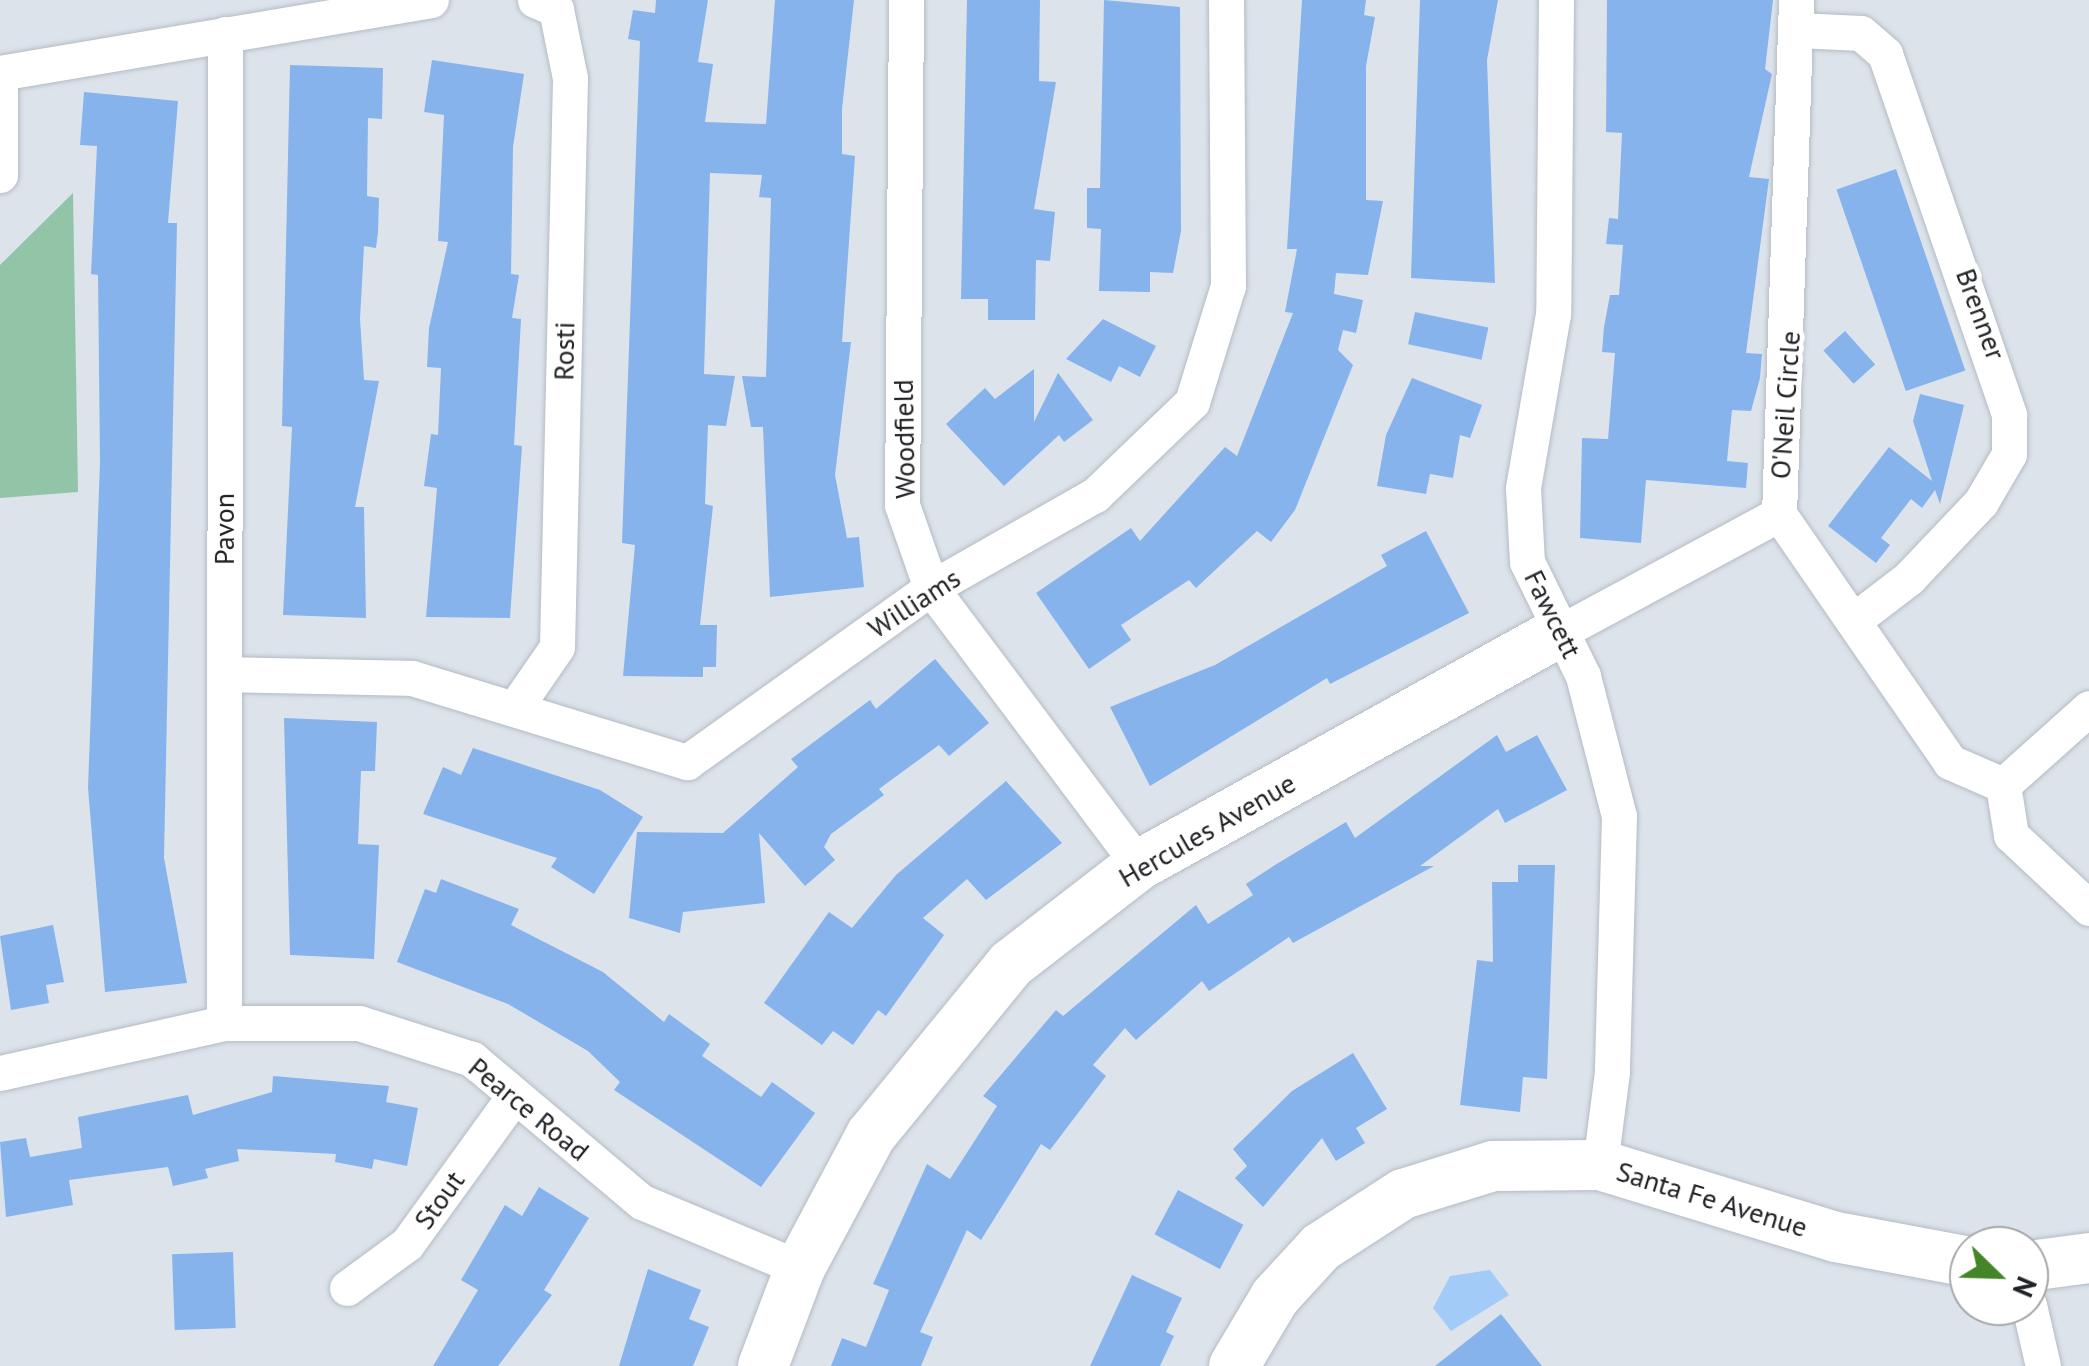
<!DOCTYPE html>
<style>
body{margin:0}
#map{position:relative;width:2089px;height:1366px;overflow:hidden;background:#dce3eb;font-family:"PT Sans",sans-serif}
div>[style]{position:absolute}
.green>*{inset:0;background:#92c4a7}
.water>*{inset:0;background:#a2cbf8}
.building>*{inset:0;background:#87b3ed;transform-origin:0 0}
.roads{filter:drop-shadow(0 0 2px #b5bbc3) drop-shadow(0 0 2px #b5bbc3)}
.street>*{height:35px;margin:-17.5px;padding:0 17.5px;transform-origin:17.5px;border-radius:17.5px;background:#fff}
.secondary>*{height:50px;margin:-25px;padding:0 25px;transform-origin:25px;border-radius:25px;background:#fff}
span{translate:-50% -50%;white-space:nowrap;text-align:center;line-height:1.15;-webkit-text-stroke:10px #fff;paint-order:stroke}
.street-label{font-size:28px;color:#202225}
.north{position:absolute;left:1949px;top:1226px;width:100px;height:100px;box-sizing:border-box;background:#fff;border:2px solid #a6a7a8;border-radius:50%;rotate:113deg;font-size:28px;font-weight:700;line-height:40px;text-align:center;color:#202225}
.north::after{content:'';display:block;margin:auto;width:35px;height:45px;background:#438528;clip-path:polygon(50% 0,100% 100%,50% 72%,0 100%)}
</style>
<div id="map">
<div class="green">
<i style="clip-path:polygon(73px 193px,78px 492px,0 498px,0 265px)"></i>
</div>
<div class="water">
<i style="clip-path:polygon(1490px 1270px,1509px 1295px,1451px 1331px,1433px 1308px,1450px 1276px)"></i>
</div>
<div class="building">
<i style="clip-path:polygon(656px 0,708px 0,698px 62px,713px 64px,705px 122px,766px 124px,775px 0,854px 0,842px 109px,842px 154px,855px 156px,842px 342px,851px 342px,835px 475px,847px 538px,859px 537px,864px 587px,770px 597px,763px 427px,751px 427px,742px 376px,766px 377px,771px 198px,759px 197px,762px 175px,710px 173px,704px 374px,735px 376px,726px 426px,708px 425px,705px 504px,713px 506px,700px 625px,717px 625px,716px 667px,703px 667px,703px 677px,623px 676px,635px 545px,622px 543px,640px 41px,628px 39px,633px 10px,655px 13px)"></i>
<i style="clip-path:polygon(967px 0,1040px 0,1039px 81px,1056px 82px,1034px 209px,1055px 212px,1050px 261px,1036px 260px,1035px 320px,988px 320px,988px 299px,961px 299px)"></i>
<i style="clip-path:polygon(1104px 0,1180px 7px,1181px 231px,1173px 273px,1150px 272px,1150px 292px,1099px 291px,1101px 229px,1087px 228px,1087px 188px,1100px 188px)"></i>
<i style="clip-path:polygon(1302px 0,1366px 0,1364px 15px,1375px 17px,1366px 66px,1366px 200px,1383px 201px,1368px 275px,1336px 273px,1334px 294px,1363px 300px,1356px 333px,1343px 330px,1338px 350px,1353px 365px,1295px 510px,1271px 542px,1257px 531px,1196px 588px,1189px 580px,1121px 625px,1131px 640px,1089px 669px,1036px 593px,1131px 528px,1140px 541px,1225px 447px,1237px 456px,1293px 313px,1285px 312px,1297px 249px,1287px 249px)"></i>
<i style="clip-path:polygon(1420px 0,1498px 0,1487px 60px,1495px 283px,1411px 278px)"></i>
<i style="clip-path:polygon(1607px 0,1773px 0,1765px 69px,1772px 74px,1749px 177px,1769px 179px,1746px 353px,1762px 354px,1760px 378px,1751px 411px,1732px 410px,1727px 461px,1748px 463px,1746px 488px,1646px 480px,1641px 543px,1580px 538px,1582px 438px,1608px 439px,1615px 353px,1602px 352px,1604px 327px,1610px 295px,1619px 295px,1623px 245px,1606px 244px,1609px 218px,1618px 219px,1622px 133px,1606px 132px)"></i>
<i style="clip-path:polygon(432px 60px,524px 74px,513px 147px,511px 274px,519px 275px,512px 318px,521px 319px,514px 445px,522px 446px,510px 618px,426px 617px,437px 488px,424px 486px,431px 434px,438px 435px,441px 368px,427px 367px,429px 328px,448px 242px,438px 241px,444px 115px,424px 112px)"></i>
<i style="clip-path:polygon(290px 65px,383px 68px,382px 119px,368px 118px,367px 196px,379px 198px,378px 232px,376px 248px,364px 246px,360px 319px,364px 380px,379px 381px,355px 507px,364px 507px,366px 618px,283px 615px,292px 427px,282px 426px)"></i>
<i style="clip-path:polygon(84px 92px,178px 101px,168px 223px,177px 223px,164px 858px,187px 983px,105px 992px,88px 788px,100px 463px,98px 275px,91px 274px,97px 146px,80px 145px)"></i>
<i style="left:1896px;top:169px;width:213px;height:63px;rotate:71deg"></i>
<i style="left:1415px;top:312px;width:75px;height:33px;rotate:12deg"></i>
<i style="clip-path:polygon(1103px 319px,1156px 346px,1140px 377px,1119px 366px,1111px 382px,1066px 359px)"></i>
<i style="left:1845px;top:331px;width:45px;height:29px;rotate:48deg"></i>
<i style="clip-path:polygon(1034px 369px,1034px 422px,1058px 373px,1093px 420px,1064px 442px,1059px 435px,1004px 486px,946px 424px,985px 388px,995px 399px)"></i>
<i style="clip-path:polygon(1412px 378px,1482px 405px,1470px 438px,1460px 435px,1453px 478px,1430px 474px,1426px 494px,1377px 486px,1386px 435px)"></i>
<i style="clip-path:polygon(1920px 394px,1964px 405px,1940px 504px,1935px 490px,1922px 508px,1911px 499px,1881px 538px,1890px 545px,1876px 563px,1828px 526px,1889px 447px,1932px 481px,1913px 421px)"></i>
<i style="clip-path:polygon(1426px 531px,1469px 613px,1330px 684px,1327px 678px,1150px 786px,1110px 707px,1215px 665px,1387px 566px,1381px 555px)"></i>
<i style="clip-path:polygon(935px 659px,989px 723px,949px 756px,939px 745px,879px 789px,884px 795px,831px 834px,824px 847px,835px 860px,805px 886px,759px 833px,765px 903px,683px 912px,680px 933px,629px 918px,637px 832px,723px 833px,798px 767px,791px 759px,870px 700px,876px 709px)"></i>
<i style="clip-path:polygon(284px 718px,377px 722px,375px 771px,361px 771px,358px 844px,379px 845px,374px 959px,290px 955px)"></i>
<i style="clip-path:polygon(1497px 735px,1506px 752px,1537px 735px,1567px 790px,1505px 823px,1498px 809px,1420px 866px,1434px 866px,1293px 943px,1289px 937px,1209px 991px,1202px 981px,1136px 1040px,1125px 1028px,1093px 1065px,1106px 1076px,1050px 1150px,1041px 1144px,981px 1240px,967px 1230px,920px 1332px,933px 1337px,921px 1366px,831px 1366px,842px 1338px,866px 1347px,889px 1290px,873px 1284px,927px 1164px,950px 1179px,997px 1106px,983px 1096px,1056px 1010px,1063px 1016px,1196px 905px,1208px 924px,1253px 895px,1246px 884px,1275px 865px,1346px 822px,1355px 838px)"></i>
<i style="clip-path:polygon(473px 748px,600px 790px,643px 817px,594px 894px,551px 867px,557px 858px,423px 814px,443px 767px,461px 775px)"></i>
<i style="clip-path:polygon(1006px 781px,1062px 843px,986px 900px,967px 879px,923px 918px,944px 935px,886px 1016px,878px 1010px,853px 1045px,833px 1031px,822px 1045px,764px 1003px,829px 912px,852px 928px,896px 875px)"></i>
<i style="clip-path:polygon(1518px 865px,1555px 865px,1547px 1079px,1523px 1077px,1520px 1112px,1460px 1105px,1477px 960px,1493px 962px,1492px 882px,1518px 882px)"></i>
<i style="clip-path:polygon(441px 879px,519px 909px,511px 925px,603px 972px,664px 1022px,669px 1014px,710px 1044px,702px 1056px,761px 1097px,772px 1082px,815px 1113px,761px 1187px,614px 1090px,620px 1082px,588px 1051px,508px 1004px,397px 962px,425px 889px,436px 893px)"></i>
<i style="clip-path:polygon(53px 925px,64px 982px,46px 985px,49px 1003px,11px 1010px,0 936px)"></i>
<i style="clip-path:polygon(1353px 1053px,1387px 1109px,1356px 1128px,1365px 1143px,1336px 1161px,1322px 1138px,1263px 1207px,1235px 1178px,1247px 1166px,1233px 1149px,1292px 1091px)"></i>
<i style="clip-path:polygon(273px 1076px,389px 1086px,386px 1102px,418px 1108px,407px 1166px,374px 1159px,372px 1169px,335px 1162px,336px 1154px,237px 1149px,239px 1161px,205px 1169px,208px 1178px,173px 1186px,168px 1167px,69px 1180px,73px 1205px,6px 1217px,0 1142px,26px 1138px,30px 1157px,82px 1148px,78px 1117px,188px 1095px,193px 1115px,272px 1092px)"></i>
<i style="clip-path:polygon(539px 1187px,589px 1218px,544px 1290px,552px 1295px,498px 1366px,433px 1366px,478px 1290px,461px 1280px,488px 1234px,505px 1205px,522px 1216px)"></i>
<i style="left:1178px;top:1190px;width:74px;height:50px;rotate:28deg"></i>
<i style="left:233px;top:1252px;width:76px;height:61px;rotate:88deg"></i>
<i style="clip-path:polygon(648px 1269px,701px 1290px,689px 1319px,709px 1327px,693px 1366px,619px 1366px)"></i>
<i style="clip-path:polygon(1132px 1275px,1182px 1298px,1166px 1332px,1174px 1336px,1160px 1366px,1090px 1366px)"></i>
<i style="clip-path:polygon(1501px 1314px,1542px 1366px,1435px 1366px)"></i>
</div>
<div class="roads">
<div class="street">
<i style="left:906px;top:0;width:505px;rotate:90.45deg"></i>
<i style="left:902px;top:505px;width:88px;rotate:70.7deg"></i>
<i style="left:931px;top:588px;width:346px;rotate:53.1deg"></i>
<i style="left:1556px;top:0;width:314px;rotate:90.5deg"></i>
<i style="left:1553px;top:314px;width:177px;rotate:99.8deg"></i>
<i style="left:1523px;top:488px;width:74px;rotate:86.9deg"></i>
<i style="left:1527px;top:562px;width:127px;rotate:63.8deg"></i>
<i style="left:1583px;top:676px;width:145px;rotate:75.6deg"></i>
<i style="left:1619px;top:816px;width:256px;rotate:91.6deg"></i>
<i style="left:1612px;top:1072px;width:94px;rotate:97.4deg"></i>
<i style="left:1796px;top:0;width:514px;rotate:91.89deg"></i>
<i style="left:1779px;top:514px;width:301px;rotate:55.4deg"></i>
<i style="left:1950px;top:762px;width:58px;rotate:23.5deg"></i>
<i style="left:2003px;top:785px;width:115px;rotate:-41.8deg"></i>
<i style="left:1797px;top:30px;width:64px;rotate:2.7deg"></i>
<i style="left:1861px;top:33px;width:32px;rotate:41deg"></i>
<i style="left:1885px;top:54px;width:382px;rotate:71deg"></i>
<i style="left:2009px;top:415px;width:39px;rotate:90deg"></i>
<i style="left:2009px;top:454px;width:56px;rotate:120.3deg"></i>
<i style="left:1981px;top:502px;width:105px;rotate:133.5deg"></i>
<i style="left:1909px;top:578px;width:69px;rotate:142.6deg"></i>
<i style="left:0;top:175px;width:102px;rotate:-90deg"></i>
<i style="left:0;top:73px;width:437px;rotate:-9.6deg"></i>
<i style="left:1560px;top:632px;width:249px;rotate:-28.3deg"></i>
<i style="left:224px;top:674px;width:188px;rotate:1.2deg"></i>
<i style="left:412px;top:678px;width:288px;rotate:17deg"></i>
<i style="left:687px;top:762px;width:300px;rotate:-35.5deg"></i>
<i style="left:931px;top:588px;width:189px;rotate:-29.6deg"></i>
<i style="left:1095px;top:495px;width:134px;rotate:-43.8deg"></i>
<i style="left:1192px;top:402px;width:121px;rotate:-72.8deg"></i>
<i style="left:1228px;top:286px;width:286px;rotate:-90.4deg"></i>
<i style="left:517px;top:705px;width:70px;rotate:-55.4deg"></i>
<i style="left:557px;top:647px;width:569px;rotate:-88.69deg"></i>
<i style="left:570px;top:78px;width:70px;rotate:-101.5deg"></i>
<i style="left:556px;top:9px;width:23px;rotate:-157deg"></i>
<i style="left:2003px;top:785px;width:51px;rotate:80.9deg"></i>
<i style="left:2011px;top:835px;width:107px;rotate:43.1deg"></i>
<i style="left:224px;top:1023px;width:989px;rotate:-89.94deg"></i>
<i style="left:0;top:1073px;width:230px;rotate:-12.6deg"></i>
<i style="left:224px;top:1023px;width:135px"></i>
<i style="left:359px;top:1023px;width:119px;rotate:17.7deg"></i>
<i style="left:472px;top:1059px;width:222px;rotate:40.1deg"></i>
<i style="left:642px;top:1202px;width:171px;rotate:22.7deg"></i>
<i style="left:347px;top:1288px;width:74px;rotate:-36.3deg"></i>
<i style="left:407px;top:1244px;width:183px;rotate:-54.1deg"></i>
<i style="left:2029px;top:1305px;width:63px;rotate:77.1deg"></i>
</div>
<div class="secondary">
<i style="left:2029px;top:1266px;width:61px;rotate:-7.6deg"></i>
<i style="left:763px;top:1366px;width:105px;rotate:-69.3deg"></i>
<i style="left:800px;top:1268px;width:151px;rotate:-61.9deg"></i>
<i style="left:871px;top:1135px;width:221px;rotate:-50.7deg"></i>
<i style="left:1011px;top:964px;width:162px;rotate:-37.7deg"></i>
<i style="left:1139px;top:865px;width:481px;rotate:-29deg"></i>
<i style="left:1234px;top:1366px;width:80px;rotate:-59.3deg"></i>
<i style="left:1275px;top:1297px;width:68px;rotate:-47.4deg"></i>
<i style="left:1321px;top:1247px;width:98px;rotate:-32.9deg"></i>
<i style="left:1403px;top:1194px;width:94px;rotate:-17.3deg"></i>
<i style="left:1493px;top:1166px;width:107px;rotate:-0.5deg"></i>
<i style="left:1600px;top:1165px;width:247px;rotate:17deg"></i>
<i style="left:1836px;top:1237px;width:135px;rotate:10.6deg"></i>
</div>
</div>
<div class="street-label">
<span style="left:1981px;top:314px;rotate:70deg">Brenner</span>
<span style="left:564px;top:351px;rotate:-89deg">Rosti</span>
<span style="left:1785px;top:405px;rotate:-86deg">O'Neil Circle</span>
<span style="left:904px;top:439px;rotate:-91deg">Woodfield</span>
<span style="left:224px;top:529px;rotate:-90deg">Pavon</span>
<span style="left:914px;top:603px;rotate:-33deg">Williams</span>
<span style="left:1553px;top:614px;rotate:64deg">Fawcett</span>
<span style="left:1207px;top:830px;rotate:-30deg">Hercules Avenue</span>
<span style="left:529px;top:1109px;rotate:39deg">Pearce Road</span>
<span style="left:1712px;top:1199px;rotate:17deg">Santa Fe Avenue</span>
<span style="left:439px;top:1200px;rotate:-54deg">Stout</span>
</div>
<div class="north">N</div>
</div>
